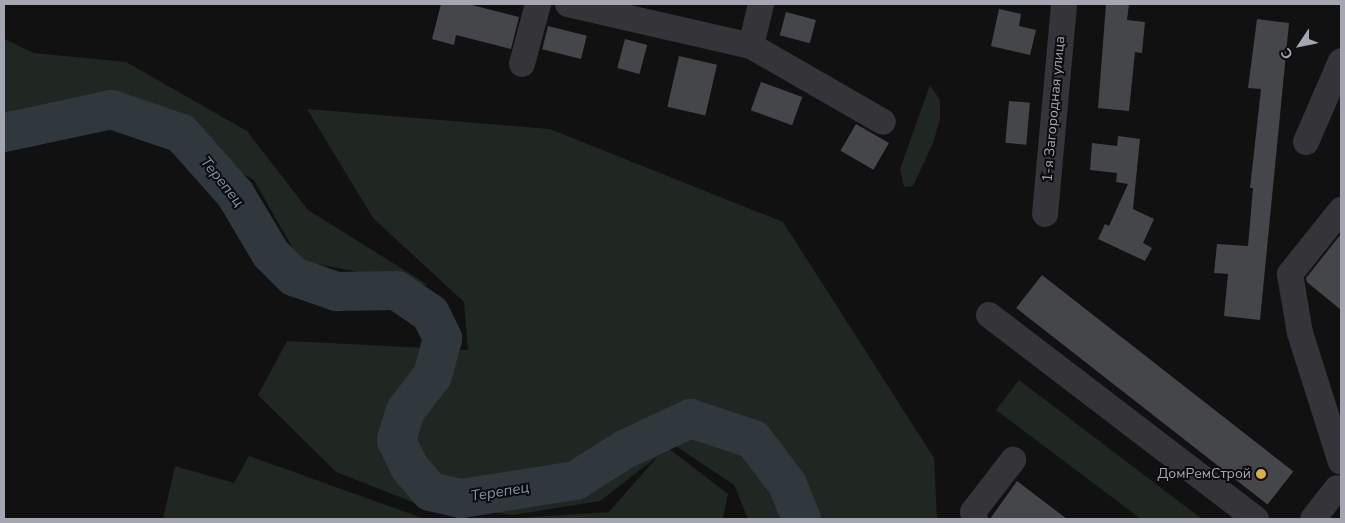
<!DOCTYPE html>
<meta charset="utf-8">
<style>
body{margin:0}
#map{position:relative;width:1345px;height:523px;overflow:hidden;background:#111112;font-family:"Nunito Sans",sans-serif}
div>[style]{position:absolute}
.green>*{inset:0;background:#202621}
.river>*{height:39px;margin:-19.5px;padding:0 19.5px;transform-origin:19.5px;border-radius:19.5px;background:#30373d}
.building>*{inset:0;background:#45464a;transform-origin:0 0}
.minor>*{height:26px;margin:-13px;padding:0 13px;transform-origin:13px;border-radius:13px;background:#353539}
.dots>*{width:14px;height:14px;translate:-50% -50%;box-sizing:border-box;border:2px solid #0c0c0d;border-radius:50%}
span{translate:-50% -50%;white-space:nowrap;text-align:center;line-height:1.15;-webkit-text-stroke:4px #0c0c0d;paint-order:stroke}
.street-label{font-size:14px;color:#a4a7b1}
.poi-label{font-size:14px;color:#a4a7b1}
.right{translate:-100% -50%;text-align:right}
.water-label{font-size:15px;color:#7f92a9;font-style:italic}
.frame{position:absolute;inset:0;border:5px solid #a4a7b1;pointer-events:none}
.north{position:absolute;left:1275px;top:20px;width:50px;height:50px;-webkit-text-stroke:4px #0c0c0d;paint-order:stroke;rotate:236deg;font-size:14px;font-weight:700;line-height:20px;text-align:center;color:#a4a7b1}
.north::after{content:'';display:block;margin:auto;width:18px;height:22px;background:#a4a7b1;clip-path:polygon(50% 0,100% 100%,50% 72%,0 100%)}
</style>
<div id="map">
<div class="green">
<i style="clip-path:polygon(4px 39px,34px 53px,126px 62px,247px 131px,308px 210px,428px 285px,300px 261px,254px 180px,152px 122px,4px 141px)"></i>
<i style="clip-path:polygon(930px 85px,940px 100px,940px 119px,933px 143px,913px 186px,904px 187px,900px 169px)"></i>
<i style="clip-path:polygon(307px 109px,550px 129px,783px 222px,934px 458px,937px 519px,748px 519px,734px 485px,673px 444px,668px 448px,728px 494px,723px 519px,506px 519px,609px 512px,658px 456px,600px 501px,513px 515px,415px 503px,336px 472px,258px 395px,287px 341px,468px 350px,464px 302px,373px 218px)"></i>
<i style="clip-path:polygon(1019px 380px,1202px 519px,1141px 519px,996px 410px)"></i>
<i style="clip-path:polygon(249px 456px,425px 519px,163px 519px,175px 466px,234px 483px)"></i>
</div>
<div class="river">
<i style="left:4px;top:132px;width:109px;rotate:-12.1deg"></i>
<i style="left:111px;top:109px;width:74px;rotate:18.9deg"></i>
<i style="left:181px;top:133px;width:81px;rotate:48.5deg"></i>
<i style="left:235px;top:194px;width:69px;rotate:59.3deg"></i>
<i style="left:270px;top:253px;width:33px;rotate:45deg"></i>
<i style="left:293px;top:276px;width:46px;rotate:19.2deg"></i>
<i style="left:336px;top:291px;width:60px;rotate:-1deg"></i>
<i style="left:396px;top:290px;width:41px;rotate:34.1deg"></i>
<i style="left:430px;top:313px;width:28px;rotate:64deg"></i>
<i style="left:442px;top:338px;width:38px;rotate:105deg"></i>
<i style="left:432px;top:375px;width:44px;rotate:127.6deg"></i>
<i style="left:405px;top:410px;width:31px;rotate:107deg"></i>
<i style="left:396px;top:440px;width:30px;rotate:64deg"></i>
<i style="left:409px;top:467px;width:32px;rotate:49deg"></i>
<i style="left:430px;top:491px;width:32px;rotate:13deg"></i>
<i style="left:461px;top:498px;width:115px;rotate:-9deg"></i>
<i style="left:575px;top:480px;width:58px;rotate:-32.3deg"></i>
<i style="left:624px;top:449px;width:73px;rotate:-25.2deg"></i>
<i style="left:690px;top:418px;width:66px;rotate:18.4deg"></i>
<i style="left:753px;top:439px;width:56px;rotate:52.9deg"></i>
<i style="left:787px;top:484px;width:38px;rotate:68deg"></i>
</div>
<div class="building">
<i style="clip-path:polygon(441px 4px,468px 4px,519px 17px,511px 49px,456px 35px,454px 45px,432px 39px)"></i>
<i style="clip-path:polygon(1106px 4px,1129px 4px,1127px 20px,1145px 22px,1142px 53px,1135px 52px,1129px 111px,1098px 108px)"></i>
<i style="clip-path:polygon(999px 9px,1021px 14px,1019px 26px,1036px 30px,1030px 55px,991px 46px)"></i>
<i style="left:786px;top:12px;width:31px;height:24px;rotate:15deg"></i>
<i style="clip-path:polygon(1257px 19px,1289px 23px,1260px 320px,1224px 316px,1228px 274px,1214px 273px,1217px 244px,1248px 246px,1253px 188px,1250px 188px,1261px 89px,1248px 88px)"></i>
<i style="left:548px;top:26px;width:40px;height:24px;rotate:14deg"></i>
<i style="left:625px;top:39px;width:23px;height:30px;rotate:15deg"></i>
<i style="left:679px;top:56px;width:39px;height:52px;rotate:13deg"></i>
<i style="left:761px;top:82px;width:44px;height:30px;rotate:20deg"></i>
<i style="left:1009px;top:101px;width:21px;height:42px;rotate:5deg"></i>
<i style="left:856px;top:124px;width:38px;height:31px;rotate:30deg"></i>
<i style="clip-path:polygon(1118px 136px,1140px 139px,1133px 209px,1154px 219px,1143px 243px,1152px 248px,1145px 261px,1098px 239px,1105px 224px,1109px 226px,1128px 184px,1116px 182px,1117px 173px,1090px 170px,1092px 143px,1117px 146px)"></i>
<i style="clip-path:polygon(1341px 234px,1341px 310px,1307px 282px,1306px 278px)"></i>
<i style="left:1042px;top:275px;width:319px;height:42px;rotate:38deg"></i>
<i style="clip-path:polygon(1017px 481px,1067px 519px,990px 519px)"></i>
</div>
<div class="minor">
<i style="left:568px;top:4px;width:188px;rotate:12.9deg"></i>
<i style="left:751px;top:46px;width:152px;rotate:29.9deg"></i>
<i style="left:751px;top:46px;width:43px;rotate:-76.6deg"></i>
<i style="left:522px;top:64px;width:62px;rotate:-75.1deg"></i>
<i style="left:1306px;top:142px;width:88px;rotate:-66.6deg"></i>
<i style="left:1341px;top:210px;width:82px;rotate:128.6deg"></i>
<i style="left:1290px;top:274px;width:60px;rotate:80.4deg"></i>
<i style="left:1300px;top:333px;width:135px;rotate:72.4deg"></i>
<i style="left:1045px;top:214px;width:211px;rotate:-84.8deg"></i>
<i style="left:989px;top:315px;width:336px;rotate:37.4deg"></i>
<i style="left:975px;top:519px;width:7px;rotate:-106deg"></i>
<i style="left:973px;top:512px;width:66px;rotate:-52.4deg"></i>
<i style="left:1313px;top:519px;width:39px;rotate:-52deg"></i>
</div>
<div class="dots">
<i style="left:1261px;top:474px;background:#dab141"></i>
</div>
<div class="street-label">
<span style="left:1054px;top:109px;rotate:-85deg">1-я Загородная улица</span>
</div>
<div class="poi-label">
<span class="right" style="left:1251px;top:474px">ДомРемСтрой</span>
</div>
<div class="water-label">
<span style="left:222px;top:182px;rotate:51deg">Терепец</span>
<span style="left:500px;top:492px;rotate:-9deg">Терепец</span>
</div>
<div class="frame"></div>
<div class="north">С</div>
</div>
